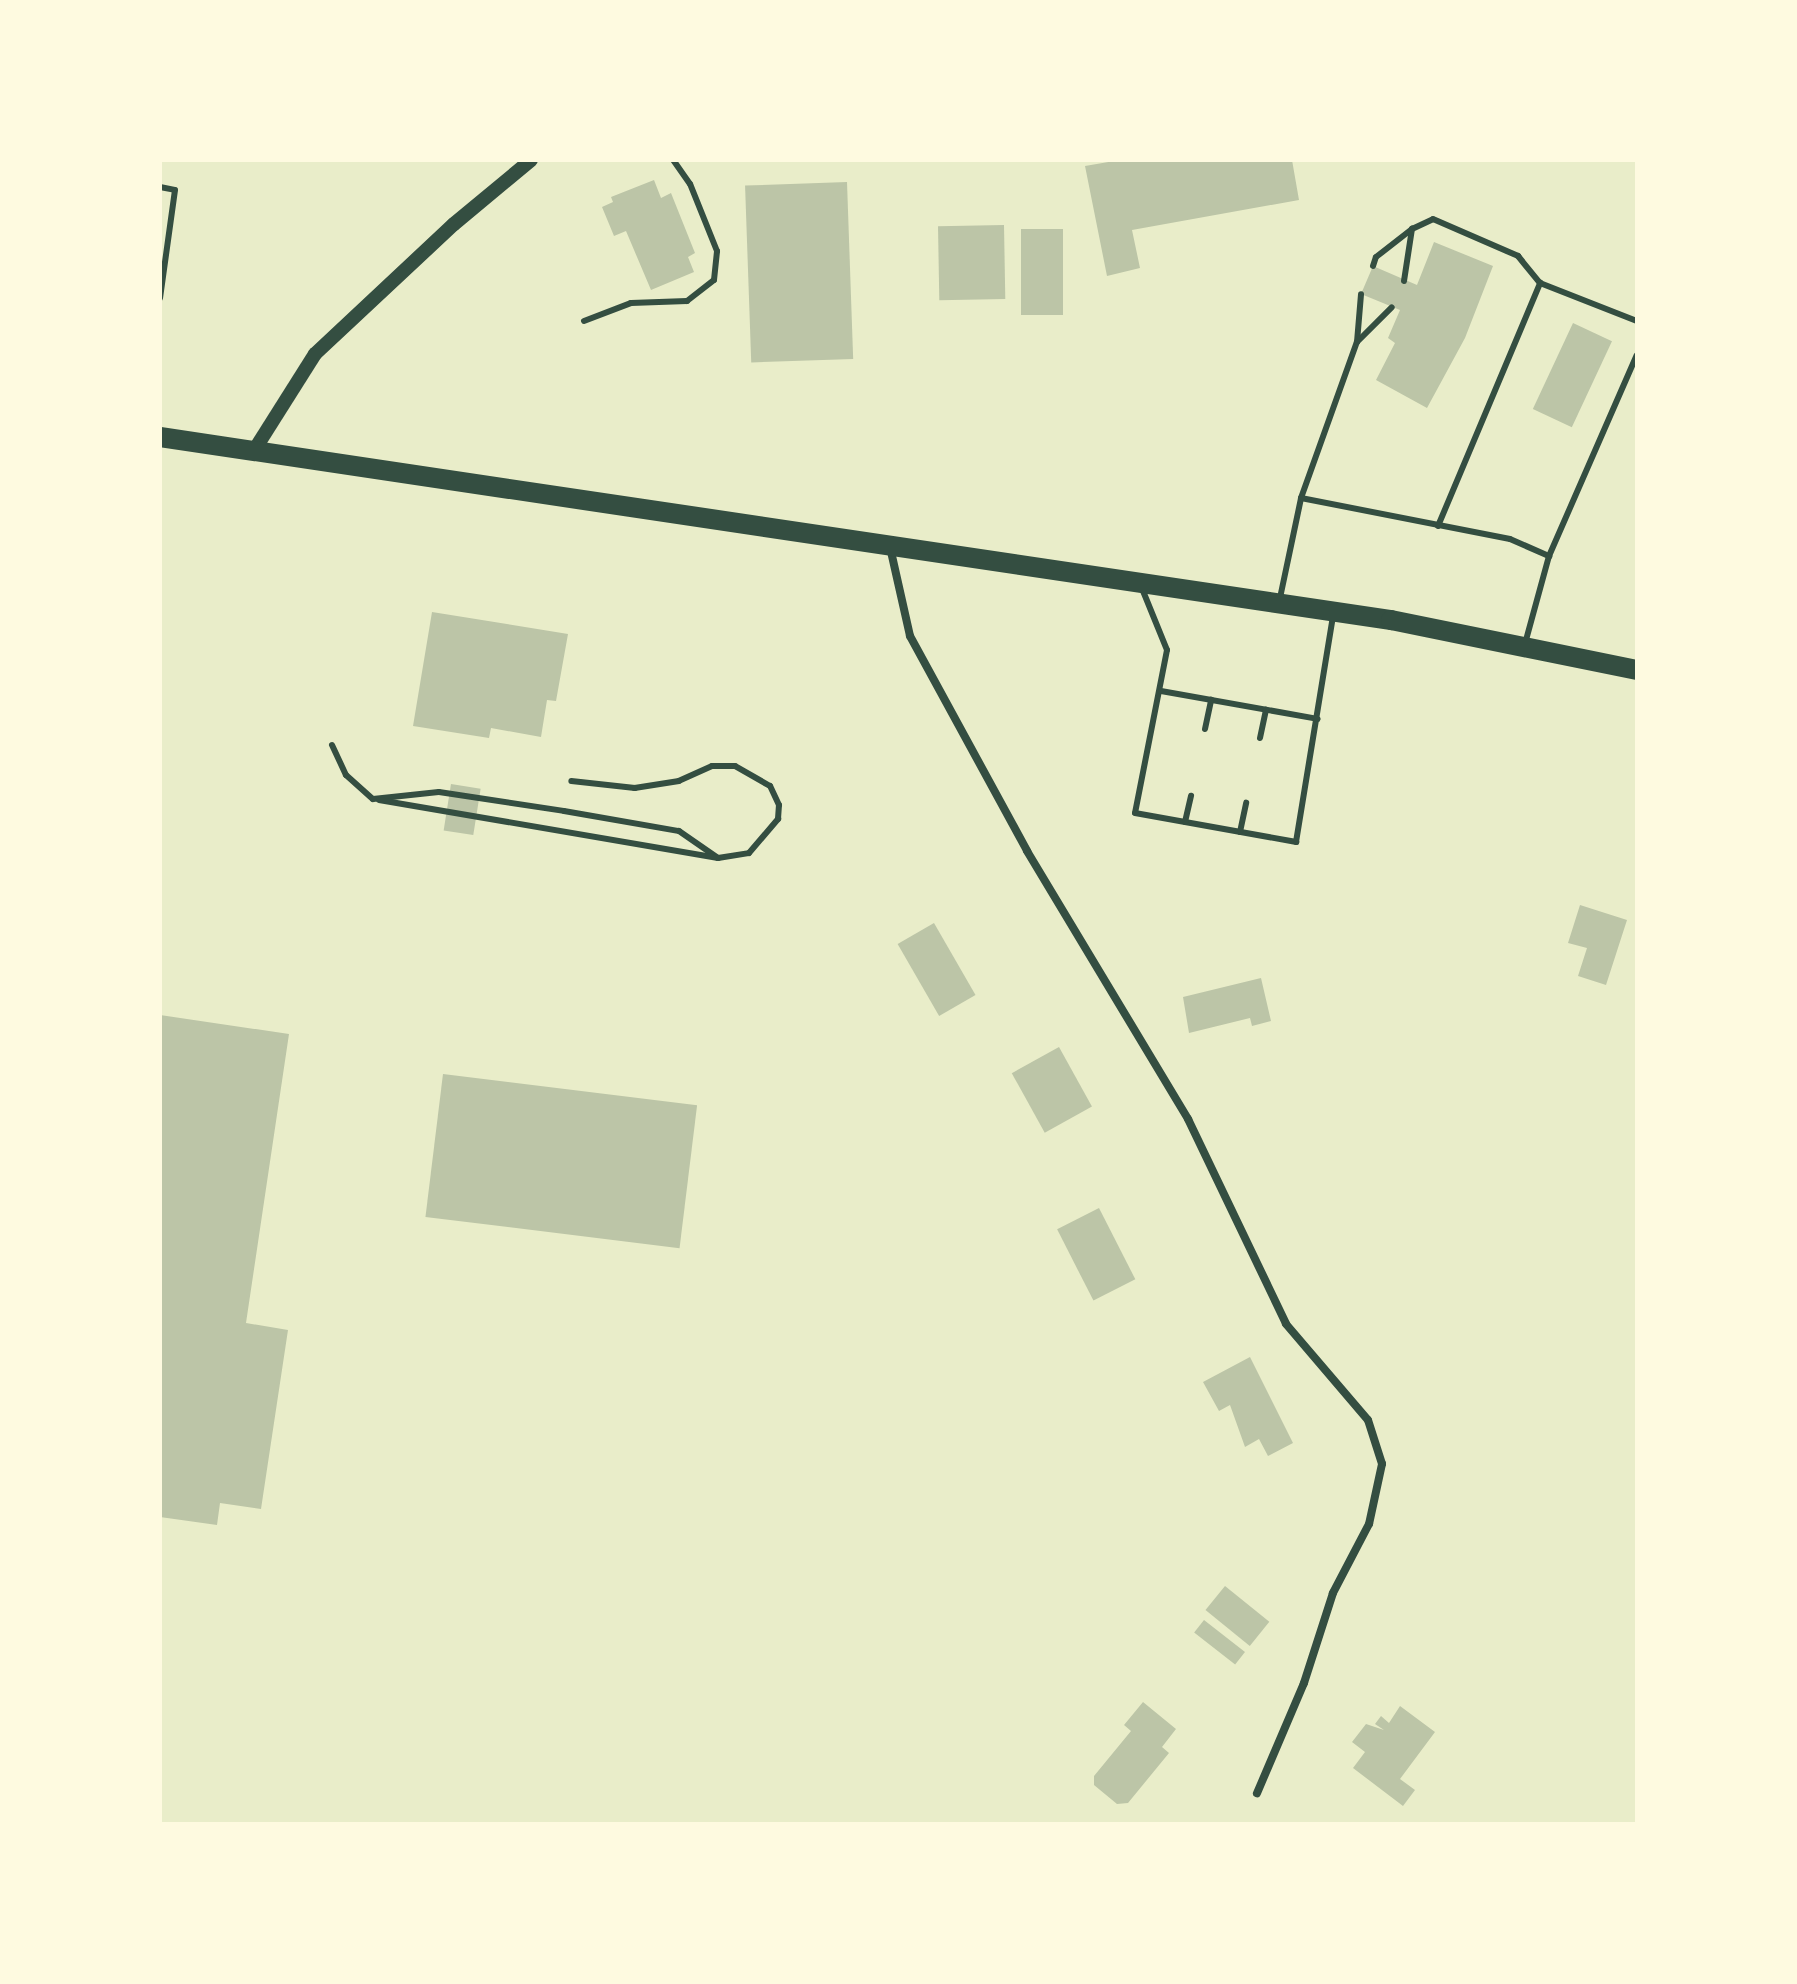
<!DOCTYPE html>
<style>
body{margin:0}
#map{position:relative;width:1797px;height:1984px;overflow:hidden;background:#e9edc9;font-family:Mulish,sans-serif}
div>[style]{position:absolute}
.building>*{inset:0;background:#bcc5a7;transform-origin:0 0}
.service>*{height:6px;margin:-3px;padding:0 3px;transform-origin:3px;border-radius:3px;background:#344e41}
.minor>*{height:8px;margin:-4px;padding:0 4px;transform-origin:4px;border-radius:4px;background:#344e41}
.tertiary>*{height:14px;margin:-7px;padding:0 7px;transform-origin:7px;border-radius:7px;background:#344e41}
.primary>*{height:20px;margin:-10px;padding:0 10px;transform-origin:10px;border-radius:10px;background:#344e41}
span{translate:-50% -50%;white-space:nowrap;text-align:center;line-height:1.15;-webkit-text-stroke:6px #fefae0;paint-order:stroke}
.frame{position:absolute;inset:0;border:162px solid #fefae0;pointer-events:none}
</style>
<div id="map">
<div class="building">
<i style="clip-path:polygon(1120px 160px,1292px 160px,1299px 200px,1132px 230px,1140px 268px,1107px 276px,1085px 166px)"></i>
<i style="clip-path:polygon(654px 180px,661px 198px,671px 193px,695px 253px,688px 257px,694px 272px,651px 290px,626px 231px,614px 236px,602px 207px,613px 202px,611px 197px)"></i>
<i style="left:847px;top:182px;width:177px;height:102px;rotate:88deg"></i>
<i style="left:1004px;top:225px;width:74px;height:66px;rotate:89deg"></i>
<i style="left:1021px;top:229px;width:42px;height:86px"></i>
<i style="clip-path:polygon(1434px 242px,1493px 266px,1465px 338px,1427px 408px,1376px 380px,1395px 343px,1388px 338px,1400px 310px,1361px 294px,1373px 266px,1417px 285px)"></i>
<i style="left:1573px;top:323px;width:43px;height:95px;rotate:25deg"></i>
<i style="clip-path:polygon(432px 612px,568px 634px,556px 701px,547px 700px,541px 737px,491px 728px,489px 738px,413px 726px)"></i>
<i style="left:451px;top:784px;width:30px;height:47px;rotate:9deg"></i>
<i style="clip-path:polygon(1580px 905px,1627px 920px,1606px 985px,1578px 976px,1587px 948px,1568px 943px)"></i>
<i style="left:934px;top:923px;width:83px;height:42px;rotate:60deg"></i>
<i style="clip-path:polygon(1261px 978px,1271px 1021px,1252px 1026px,1250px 1018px,1189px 1033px,1183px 997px)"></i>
<i style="clip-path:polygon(160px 1015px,289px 1034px,246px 1323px,288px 1330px,261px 1509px,220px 1503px,217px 1525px,160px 1517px)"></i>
<i style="left:1059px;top:1047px;width:68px;height:54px;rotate:61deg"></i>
<i style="left:443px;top:1074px;width:256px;height:144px;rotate:7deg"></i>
<i style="left:1099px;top:1208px;width:80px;height:47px;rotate:63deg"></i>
<i style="clip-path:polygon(1250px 1357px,1293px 1443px,1268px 1456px,1259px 1439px,1245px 1447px,1230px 1405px,1219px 1411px,1203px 1382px)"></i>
<i style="left:1225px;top:1586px;width:57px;height:31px;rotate:39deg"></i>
<i style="left:1204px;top:1620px;width:52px;height:16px;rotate:38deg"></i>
<i style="clip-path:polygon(1143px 1702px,1176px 1729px,1162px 1747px,1169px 1753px,1128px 1803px,1117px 1804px,1094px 1785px,1094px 1776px,1131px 1731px,1124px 1725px)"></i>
<i style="clip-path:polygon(1400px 1706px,1435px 1732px,1400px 1779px,1415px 1790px,1403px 1806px,1353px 1768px,1365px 1752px,1352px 1742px,1366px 1724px,1384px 1730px,1375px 1724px,1381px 1716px,1389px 1723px)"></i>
</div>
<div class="service">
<i style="left:160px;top:187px;width:15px;rotate:11deg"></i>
<i style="left:175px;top:190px;width:109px;rotate:97.9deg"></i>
<i style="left:1373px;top:266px;width:9px;rotate:-72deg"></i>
<i style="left:1376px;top:257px;width:46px;rotate:-37.9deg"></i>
<i style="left:1412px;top:229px;width:23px;rotate:-25deg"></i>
<i style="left:1433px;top:219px;width:93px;rotate:23.5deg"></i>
<i style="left:1518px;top:256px;width:35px;rotate:51deg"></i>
<i style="left:1540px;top:283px;width:104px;rotate:21.4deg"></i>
<i style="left:1404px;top:281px;width:53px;rotate:-81.3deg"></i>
<i style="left:584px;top:321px;width:50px;rotate:-21deg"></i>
<i style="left:631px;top:303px;width:56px;rotate:-2deg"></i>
<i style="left:687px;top:301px;width:34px;rotate:-38deg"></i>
<i style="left:714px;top:280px;width:29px;rotate:-84deg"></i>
<i style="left:717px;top:251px;width:72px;rotate:-111.9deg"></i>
<i style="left:690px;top:184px;width:29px;rotate:-125deg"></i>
<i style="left:1357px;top:342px;width:49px;rotate:-45deg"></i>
<i style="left:1301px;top:498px;width:166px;rotate:-70.3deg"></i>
<i style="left:1357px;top:342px;width:48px;rotate:-85.2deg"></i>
<i style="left:1438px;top:526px;width:264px;rotate:-67.2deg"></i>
<i style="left:1549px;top:556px;width:219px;rotate:-66.4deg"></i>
<i style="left:1141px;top:586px;width:69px;rotate:67.9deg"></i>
<i style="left:1167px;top:650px;width:166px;rotate:101.1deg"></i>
<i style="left:1135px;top:813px;width:164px;rotate:10.2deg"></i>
<i style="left:1296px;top:842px;width:230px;rotate:-80.7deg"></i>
<i style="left:1280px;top:598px;width:102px;rotate:-78.1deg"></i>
<i style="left:1301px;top:498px;width:213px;rotate:11.1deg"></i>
<i style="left:1510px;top:539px;width:43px;rotate:23.6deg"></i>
<i style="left:1549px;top:556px;width:91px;rotate:105.3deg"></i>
<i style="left:1161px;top:691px;width:159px;rotate:10.1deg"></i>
<i style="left:1205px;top:729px;width:30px;rotate:-78deg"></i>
<i style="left:1260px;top:738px;width:29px;rotate:-78deg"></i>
<i style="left:332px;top:745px;width:33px;rotate:65deg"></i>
<i style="left:346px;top:775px;width:36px;rotate:42deg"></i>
<i style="left:373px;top:799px;width:66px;rotate:-6.1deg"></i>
<i style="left:439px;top:792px;width:126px;rotate:8.6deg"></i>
<i style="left:564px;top:811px;width:117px;rotate:9.9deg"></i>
<i style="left:679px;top:831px;width:47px;rotate:34.7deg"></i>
<i style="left:718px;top:858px;width:31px;rotate:-9deg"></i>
<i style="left:749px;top:853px;width:45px;rotate:-49.5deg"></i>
<i style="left:778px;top:819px;width:14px;rotate:-86deg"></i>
<i style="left:779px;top:805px;width:21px;rotate:-115deg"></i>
<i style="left:770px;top:786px;width:40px;rotate:-150.3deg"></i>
<i style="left:735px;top:766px;width:23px;rotate:180deg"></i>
<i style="left:712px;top:766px;width:36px;rotate:156deg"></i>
<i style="left:679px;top:781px;width:45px;rotate:171deg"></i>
<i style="left:635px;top:788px;width:64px;rotate:-173.8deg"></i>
<i style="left:379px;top:800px;width:344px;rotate:9.7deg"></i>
<i style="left:1185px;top:822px;width:27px;rotate:-77deg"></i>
<i style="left:1240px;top:832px;width:30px;rotate:-78deg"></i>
</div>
<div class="minor">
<i style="left:890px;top:547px;width:91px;rotate:77.3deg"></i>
<i style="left:910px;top:636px;width:245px;rotate:61.4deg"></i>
<i style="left:1027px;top:851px;width:313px;rotate:59deg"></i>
<i style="left:1188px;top:1119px;width:227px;rotate:64.4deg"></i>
<i style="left:1286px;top:1324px;width:126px;rotate:49.5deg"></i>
<i style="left:1368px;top:1420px;width:46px;rotate:72.3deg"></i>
<i style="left:1382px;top:1464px;width:61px;rotate:102.2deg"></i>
<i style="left:1369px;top:1524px;width:78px;rotate:117.6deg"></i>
<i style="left:1333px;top:1593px;width:95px;rotate:107.9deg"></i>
<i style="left:1304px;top:1683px;width:120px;rotate:113.1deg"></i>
</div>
<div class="tertiary">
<i style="left:255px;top:449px;width:112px;rotate:-57.7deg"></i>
<i style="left:315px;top:354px;width:190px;rotate:-43.1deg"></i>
<i style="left:454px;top:224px;width:100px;rotate:-39.7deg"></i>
</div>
<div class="primary">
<i style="left:160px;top:437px;width:1245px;rotate:8.46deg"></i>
<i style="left:1391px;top:620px;width:251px;rotate:11.5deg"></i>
</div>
<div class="frame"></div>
</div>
